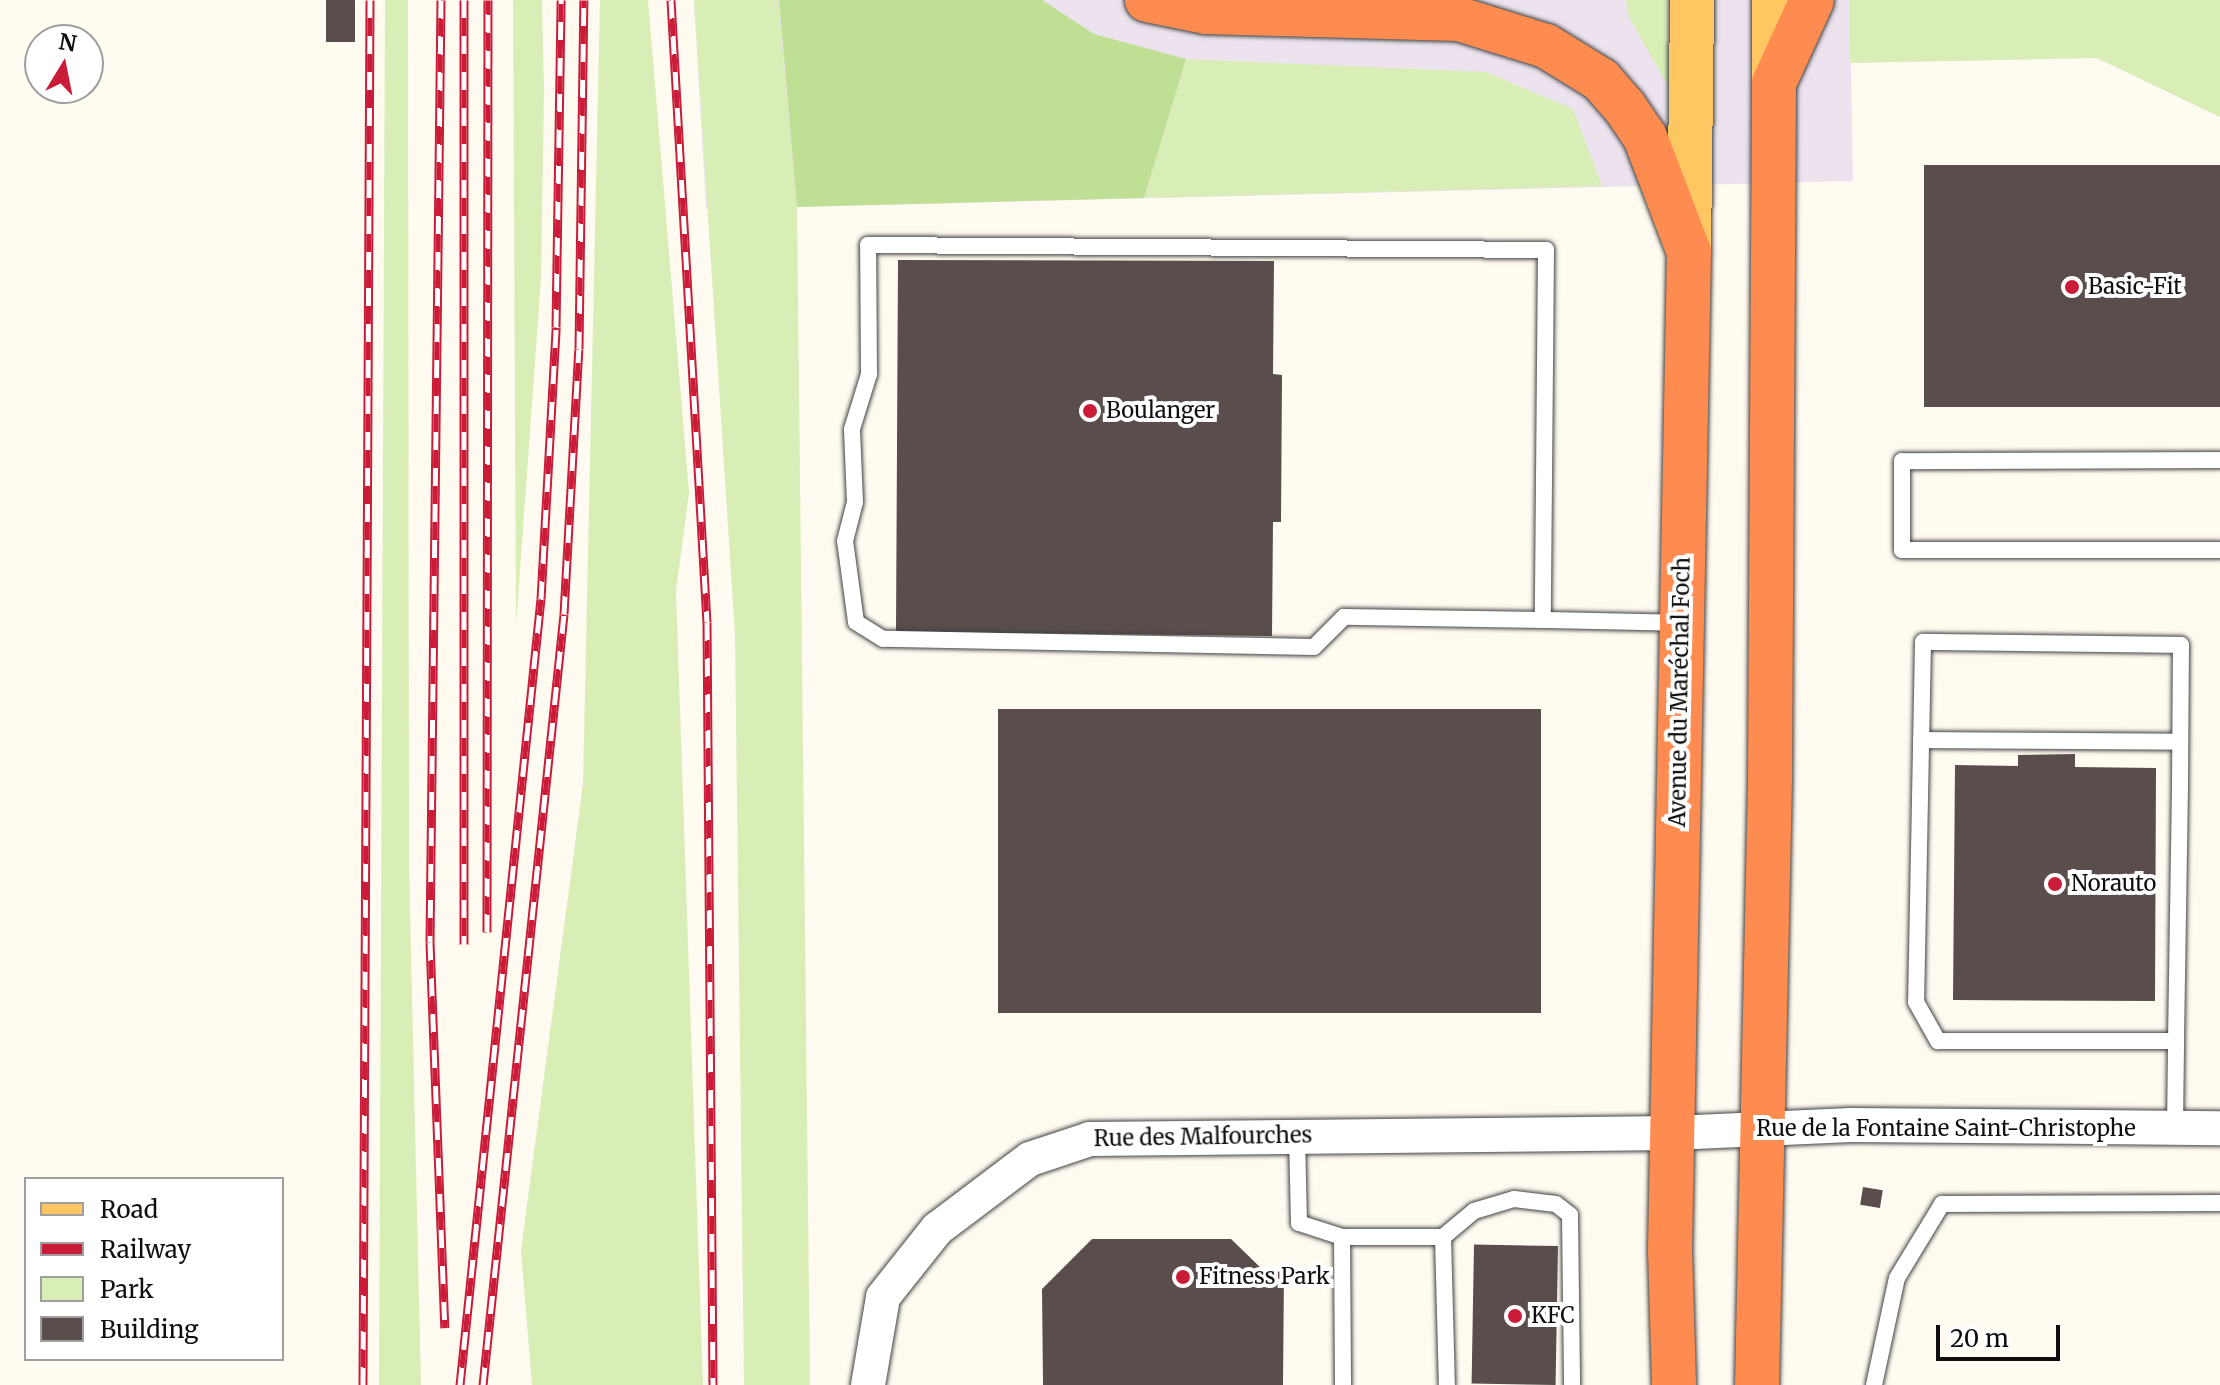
<!DOCTYPE html>
<meta charset="utf-8">
<style>
body{margin:0}
#map{position:relative;width:2220px;height:1385px;overflow:hidden;background:#fffbf1;font-family:Merriweather,serif}
div>[style]{position:absolute}
.industrial>*{inset:0;background:#ece3ee}
.green>*{inset:0;background:#d9edb7}
.forest>*{inset:0;background:#bfdf95}
.building>*{inset:0;background:#594e4b;transform-origin:0 0}
.roads{filter:drop-shadow(0 0 2px #424242) drop-shadow(0 0 2px #424242)}
.lane>*{height:16px;margin:-8px;padding:0 8px;transform-origin:8px;border-radius:8px;background:#fff}
.street>*{height:34px;margin:-17px;padding:0 17px;transform-origin:17px;border-radius:17px;background:#fff}
.primary>*{height:44px;margin:-22px;padding:0 22px;transform-origin:22px;border-radius:22px;background:#ffc761}
.highway>*{height:44px;margin:-22px;padding:0 22px;transform-origin:22px;border-radius:22px;background:#fe8c50}
.rail>*{height:9px;margin-top:-4.5px;transform-origin:0;background:repeating-linear-gradient(90deg,#fff 0 18px,#ca1c38 0 36px);box-sizing:border-box;border-block:2px solid #ca1c38}
.dots>*{width:22px;height:22px;translate:-50% -50%;box-sizing:border-box;border:4px solid #fff;border-radius:50%}
span{translate:-50% -50%;white-space:nowrap;text-align:center;line-height:1.15;-webkit-text-stroke:8px #fff;paint-order:stroke}
.poi-label{font-size:22px;color:#0f0f0f}
.left{translate:0 -50%;text-align:left}
.street-label{font-size:22px;color:#0f0f0f}
.legend{position:absolute;left:24px;top:1177px;width:260px;height:184px;box-sizing:border-box;background:#fff;border:2px solid #9f9f9f;margin:0;padding:10px 14px;list-style:none;font-size:24px;color:#0f0f0f}
.legend li{display:flex;align-items:center;gap:16px;height:40px}
.legend b{width:40px;border:2px solid #9f9f9f}
.north{position:absolute;left:24px;top:24px;width:80px;height:80px;box-sizing:border-box;background:#fff;border:2px solid #9f9f9f;border-radius:50%;rotate:10deg;font-size:22px;font-weight:700;line-height:32px;text-align:center;color:#0f0f0f}
.north::after{content:'';display:block;margin:auto;width:28px;height:36px;background:#ca1c38;clip-path:polygon(50% 0,100% 100%,50% 72%,0 100%)}
.scale{position:absolute;left:1936px;top:1325px;width:124px;height:36px;box-sizing:border-box;border:4px solid #0f0f0f;border-top:0;padding-left:10px;font-size:24px;line-height:28px;white-space:nowrap;color:#0f0f0f;-webkit-text-stroke:6px #fff;paint-order:stroke}
</style>
<div id="map">
<div class="industrial">
<i style="clip-path:polygon(694px 0,2220px 0,2220px 117px,2097px 58px,1851px 63px,1853px 181px,706px 209px)"></i>
</div>
<div class="green">
<i style="clip-path:polygon(385px 0,408px 0,409px 865px,421px 1385px,379px 1385px)"></i>
<i style="clip-path:polygon(513px 0,542px 0,544px 93px,541px 279px,516px 626px)"></i>
<i style="clip-path:polygon(600px 0,648px 0,689px 493px,676px 591px,703px 1385px,532px 1385px,521px 1250px,583px 784px)"></i>
<i style="clip-path:polygon(694px 0,778px 0,797px 207px,810px 1385px,744px 1385px,735px 635px)"></i>
<i style="clip-path:polygon(1626px 0,1667px 0,1669px 88px,1629px 17px)"></i>
<i style="clip-path:polygon(1849px 0,2220px 0,2220px 117px,2097px 58px,1850px 63px)"></i>
<i style="clip-path:polygon(1186px 59px,1486px 72px,1573px 109px,1602px 186px,1144px 198px)"></i>
</div>
<div class="forest">
<i style="clip-path:polygon(779px 0,1042px 0,1094px 34px,1186px 59px,1144px 198px,797px 207px)"></i>
</div>
<div class="building">
<i style="left:326px;top:0;width:29px;height:42px"></i>
<i style="left:1924px;top:165px;width:296px;height:242px"></i>
<i style="clip-path:polygon(898px 260px,1274px 261px,1273px 374px,1282px 375px,1281px 522px,1273px 522px,1272px 636px,896px 632px)"></i>
<i style="left:998px;top:709px;width:543px;height:304px"></i>
<i style="clip-path:polygon(2075px 754px,2075px 767px,2156px 768px,2155px 1001px,1953px 1000px,1955px 765px,2018px 766px,2018px 755px)"></i>
<i style="left:1863px;top:1187px;width:20px;height:18px;rotate:9deg"></i>
<i style="clip-path:polygon(1092px 1239px,1231px 1239px,1263px 1270px,1284px 1270px,1283px 1385px,1043px 1385px,1042px 1289px)"></i>
<i style="left:1558px;top:1246px;width:139px;height:84px;rotate:91deg"></i>
</div>
<div class="roads">
<div class="lane">
<i style="left:2220px;top:460px;width:318px;rotate:179.8deg"></i>
<i style="left:1902px;top:461px;width:89px;rotate:90deg"></i>
<i style="left:1902px;top:550px;width:318px"></i>
<i style="left:1543px;top:620px;width:199px;rotate:-179.1deg"></i>
<i style="left:1344px;top:617px;width:42px;rotate:135deg"></i>
<i style="left:1314px;top:647px;width:431px;rotate:-178.9deg"></i>
<i style="left:883px;top:639px;width:32px;rotate:-148deg"></i>
<i style="left:856px;top:622px;width:82px;rotate:-97.7deg"></i>
<i style="left:845px;top:541px;width:40px;rotate:-75.6deg"></i>
<i style="left:855px;top:502px;width:73px;rotate:-92.4deg"></i>
<i style="left:852px;top:429px;width:58px;rotate:-72.8deg"></i>
<i style="left:869px;top:374px;width:129px;rotate:-90.4deg"></i>
<i style="left:868px;top:245px;width:678px;rotate:0.42deg"></i>
<i style="left:1546px;top:250px;width:370px;rotate:90.5deg"></i>
<i style="left:1543px;top:620px;width:138px;rotate:1.2deg"></i>
<i style="left:1921px;top:740px;width:259px;rotate:0.4deg"></i>
<i style="left:2175px;top:1128px;width:87px;rotate:-89.3deg"></i>
<i style="left:2176px;top:1041px;width:256px;rotate:-89.1deg"></i>
<i style="left:2180px;top:785px;width:140px;rotate:-89.6deg"></i>
<i style="left:2181px;top:645px;width:258px;rotate:-179.3deg"></i>
<i style="left:1923px;top:642px;width:360px;rotate:91.1deg"></i>
<i style="left:1916px;top:1002px;width:45px;rotate:60.6deg"></i>
<i style="left:1938px;top:1041px;width:238px"></i>
<i style="left:1297px;top:1135px;width:88px;rotate:88.7deg"></i>
<i style="left:1299px;top:1223px;width:45px;rotate:18deg"></i>
<i style="left:1342px;top:1237px;width:101px"></i>
<i style="left:1443px;top:1237px;width:148px;rotate:88.5deg"></i>
<i style="left:1342px;top:1237px;width:148px;rotate:89.6deg"></i>
<i style="left:1443px;top:1237px;width:40px;rotate:-40deg"></i>
<i style="left:1474px;top:1211px;width:42px;rotate:-16.7deg"></i>
<i style="left:1514px;top:1199px;width:42px;rotate:6.8deg"></i>
<i style="left:1556px;top:1204px;width:18px;rotate:38deg"></i>
<i style="left:1570px;top:1215px;width:170px;rotate:89.3deg"></i>
<i style="left:1874px;top:1385px;width:109px;rotate:-77.9deg"></i>
<i style="left:1897px;top:1278px;width:87px;rotate:-58.7deg"></i>
<i style="left:1942px;top:1204px;width:278px;rotate:-0.2deg"></i>
</div>
<div class="street">
<i style="left:868px;top:1385px;width:89px;rotate:-80.3deg"></i>
<i style="left:883px;top:1297px;width:87px;rotate:-51.5deg"></i>
<i style="left:937px;top:1229px;width:116px;rotate:-37deg"></i>
<i style="left:1030px;top:1159px;width:63px;rotate:-18.4deg"></i>
<i style="left:1090px;top:1139px;width:583px;rotate:-0.59deg"></i>
<i style="left:1673px;top:1133px;width:178px;rotate:-2.6deg"></i>
<i style="left:1851px;top:1125px;width:369px;rotate:0.5deg"></i>
</div>
<div class="primary">
<i style="left:1774px;top:0;width:83px;rotate:90deg"></i>
<i style="left:1689px;top:250px;width:250px;rotate:-89.3deg"></i>
</div>
<div class="highway">
<i style="left:1147px;top:0;width:60px;rotate:11.5deg"></i>
<i style="left:1206px;top:12px;width:253px;rotate:1.6deg"></i>
<i style="left:1459px;top:19px;width:91px;rotate:17.2deg"></i>
<i style="left:1546px;top:46px;width:65px;rotate:31.7deg"></i>
<i style="left:1601px;top:80px;width:35px;rotate:49deg"></i>
<i style="left:1624px;top:106px;width:37px;rotate:56deg"></i>
<i style="left:1645px;top:137px;width:123px;rotate:69.1deg"></i>
<i style="left:1689px;top:252px;width:997px;rotate:91.09deg"></i>
<i style="left:1670px;top:1249px;width:136px;rotate:88.3deg"></i>
<i style="left:1757px;top:1385px;width:607px;rotate:-88.77deg"></i>
<i style="left:1770px;top:778px;width:695px;rotate:-89.67deg"></i>
<i style="left:1774px;top:83px;width:91px;rotate:-65.4deg"></i>
</div>
</div>
<div class="rail">
<i style="left:441px;top:0;width:942px;rotate:90.67deg"></i>
<i style="left:430px;top:942px;width:386px;rotate:87.8deg"></i>
<i style="left:464px;top:0;width:944px;rotate:90deg"></i>
<i style="left:671px;top:0;width:623px;rotate:86.69deg"></i>
<i style="left:707px;top:622px;width:763px;rotate:89.55deg"></i>
<i style="left:487px;top:932px;width:932px;rotate:-89.94deg"></i>
<i style="left:363px;top:1385px;width:1385px;rotate:-89.71deg"></i>
<i style="left:460px;top:1385px;width:790px;rotate:-84.12deg"></i>
<i style="left:541px;top:599px;width:272px;rotate:-86.8deg"></i>
<i style="left:556px;top:327px;width:327px;rotate:-89.1deg"></i>
<i style="left:483px;top:1385px;width:775px;rotate:-84deg"></i>
<i style="left:564px;top:614px;width:265px;rotate:-86.8deg"></i>
<i style="left:579px;top:349px;width:349px;rotate:-89.2deg"></i>
</div>
<div class="dots">
<i style="left:2072px;top:287px;background:#ca1c38"></i>
<i style="left:1090px;top:411px;background:#ca1c38"></i>
<i style="left:2055px;top:884px;background:#ca1c38"></i>
<i style="left:1183px;top:1277px;background:#ca1c38"></i>
<i style="left:1515px;top:1316px;background:#ca1c38"></i>
</div>
<div class="poi-label">
<span class="left" style="left:2088px;top:287px">Basic-Fit</span>
<span class="left" style="left:1106px;top:411px">Boulanger</span>
<span class="left" style="left:2071px;top:884px">Norauto</span>
<span class="left" style="left:1199px;top:1277px">Fitness Park</span>
<span class="left" style="left:1531px;top:1316px">KFC</span>
</div>
<div class="street-label">
<span style="left:1680px;top:692px;rotate:-89deg">Avenue du Maréchal Foch</span>
<span style="left:1946px;top:1129px">Rue de la Fontaine Saint-Christophe</span>
<span style="left:1203px;top:1137px;rotate:-1deg">Rue des Malfourches</span>
</div>
<ul class="legend">
<li><b style="height:10px;background:#ffc761"></b>Road</li>
<li><b style="height:10px;background:#ca1c38"></b>Railway</li>
<li><b style="height:22px;background:#d9edb7"></b>Park</li>
<li><b style="height:22px;background:#594e4b"></b>Building</li>
</ul>
<div class="north">N</div>
<div class="scale">20 m</div>
</div>
